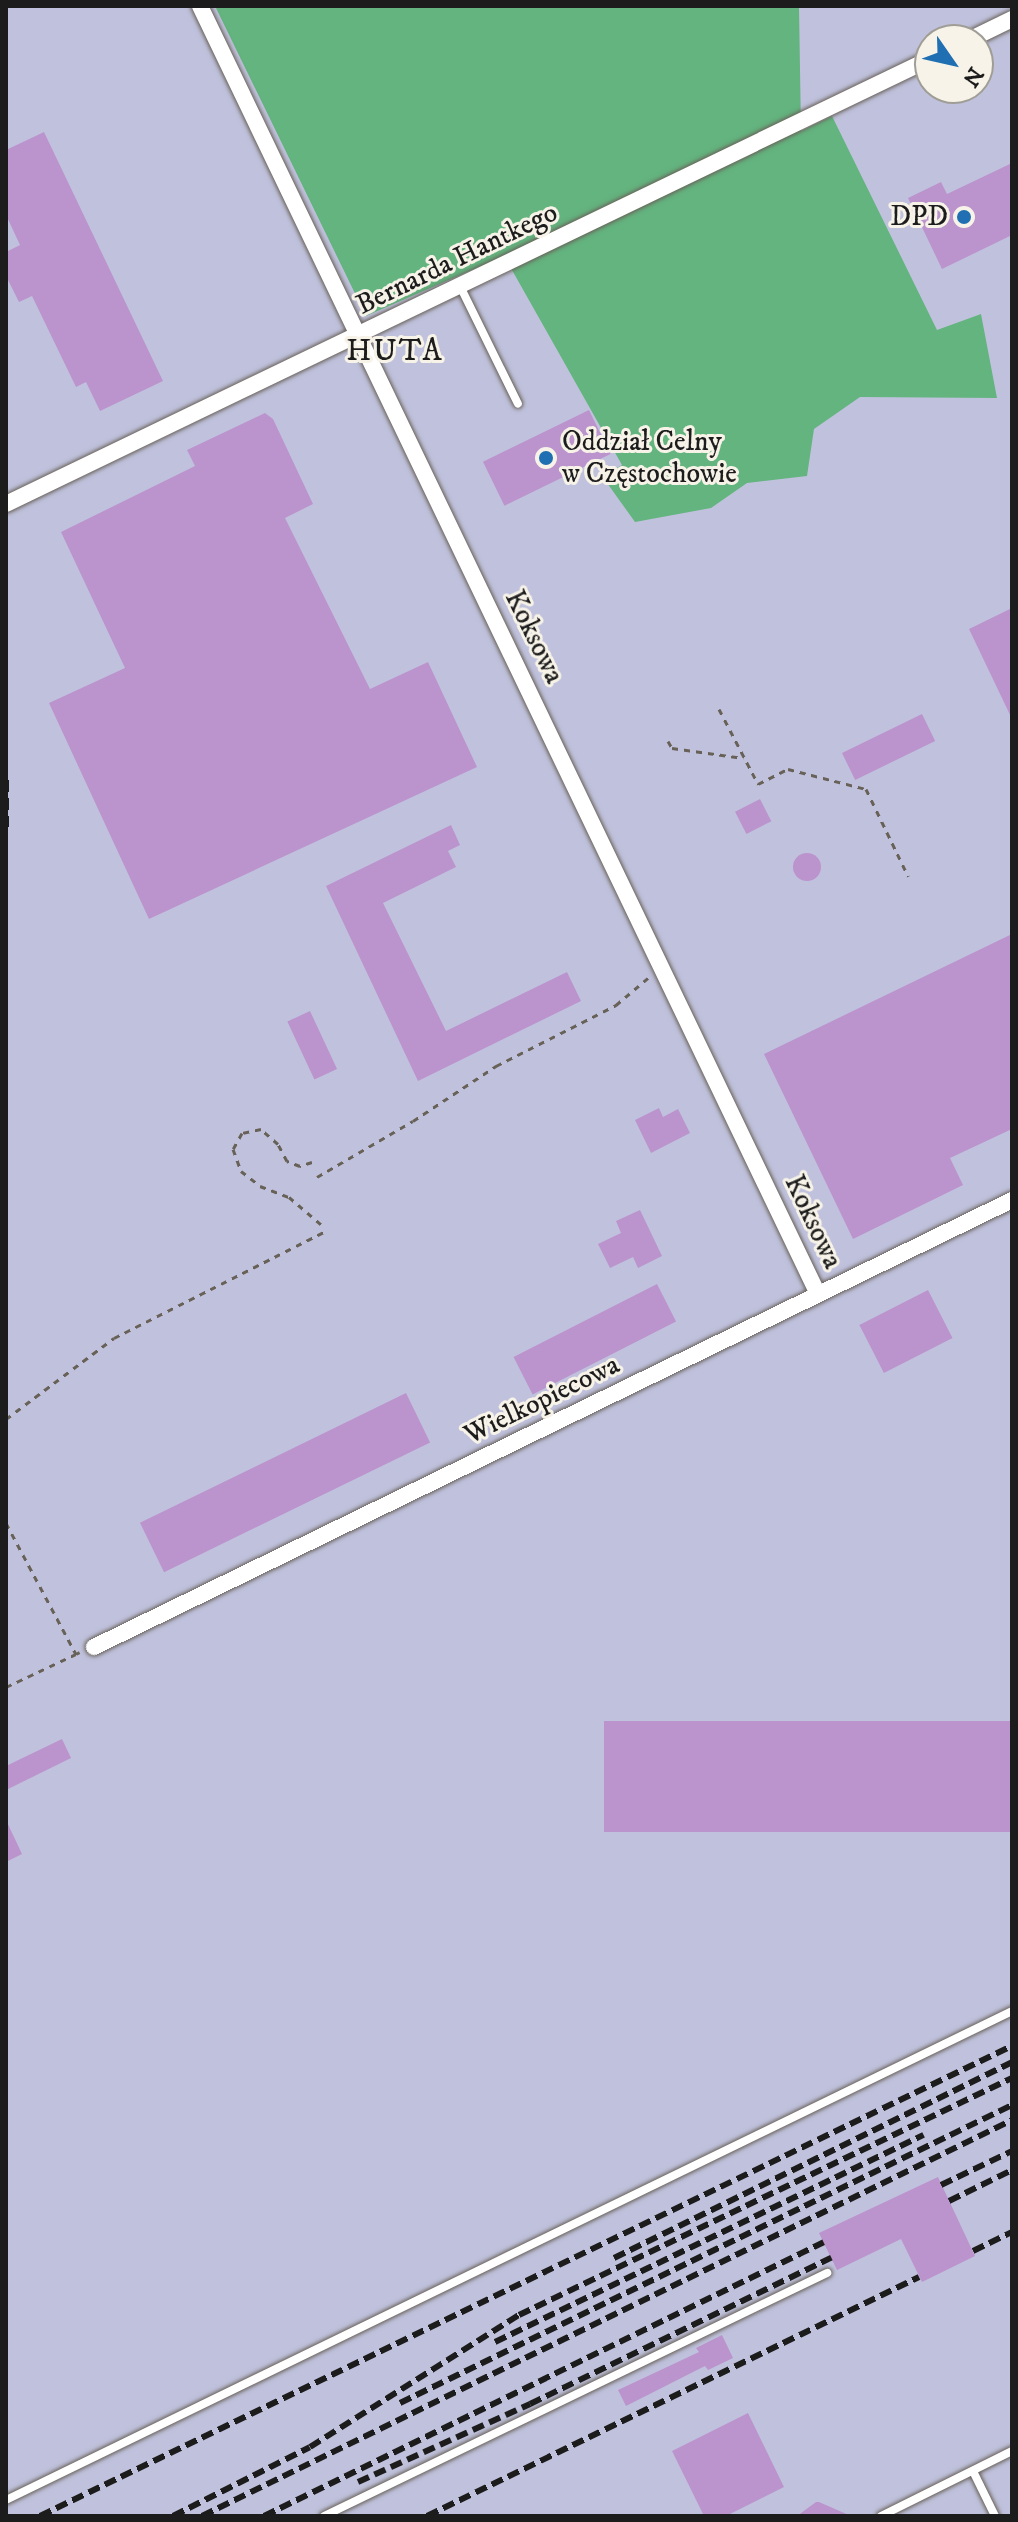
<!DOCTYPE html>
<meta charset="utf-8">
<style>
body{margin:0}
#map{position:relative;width:1018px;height:2522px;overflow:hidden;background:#f4e1c7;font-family:"IM FELL DW Pica",serif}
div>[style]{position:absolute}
.industrial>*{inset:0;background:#c0c2dd}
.forest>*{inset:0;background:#64b47f}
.building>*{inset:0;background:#bb93cd;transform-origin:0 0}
.round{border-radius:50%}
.path>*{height:3px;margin-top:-1.5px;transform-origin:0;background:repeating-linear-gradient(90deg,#686158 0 6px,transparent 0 12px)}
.roads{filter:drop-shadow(0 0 2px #686158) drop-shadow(0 0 2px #686158)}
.service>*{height:8px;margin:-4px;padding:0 4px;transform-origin:4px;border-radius:4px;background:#fff}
.minor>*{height:16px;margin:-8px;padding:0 8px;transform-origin:8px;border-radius:8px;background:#fff}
.rail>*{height:6px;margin-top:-3px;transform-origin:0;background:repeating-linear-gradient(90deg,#1c1c1c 0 12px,transparent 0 18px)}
.dots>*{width:22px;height:22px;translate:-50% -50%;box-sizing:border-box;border:4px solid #f7f3e8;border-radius:50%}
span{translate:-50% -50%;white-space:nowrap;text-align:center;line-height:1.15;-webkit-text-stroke:6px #f7f3e8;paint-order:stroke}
.poi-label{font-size:28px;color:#1c1c1c}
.right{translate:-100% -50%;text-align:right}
.left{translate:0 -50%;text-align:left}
.street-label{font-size:28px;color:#1c1c1c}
.neighbourhood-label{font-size:30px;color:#1c1c1c;letter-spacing:2px}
.frame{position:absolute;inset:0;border:8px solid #1c1c1c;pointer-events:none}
.north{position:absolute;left:914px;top:24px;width:80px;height:80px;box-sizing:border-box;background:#f7f3e8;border:2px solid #9f9d96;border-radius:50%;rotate:124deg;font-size:22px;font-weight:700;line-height:32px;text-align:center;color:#1c1c1c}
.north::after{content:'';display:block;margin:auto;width:28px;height:36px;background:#1f6fb2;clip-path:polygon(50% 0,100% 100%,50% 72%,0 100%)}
</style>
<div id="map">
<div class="industrial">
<i style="clip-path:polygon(evenodd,6px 6px,1012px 6px,1012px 2516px,6px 2516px,6px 6px,930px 40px,978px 40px,978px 88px,930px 88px,930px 40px)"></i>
</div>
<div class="forest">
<i style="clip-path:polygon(215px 6px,799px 6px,801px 131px,832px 116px,937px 330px,981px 314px,997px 398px,860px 397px,814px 429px,807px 476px,747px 483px,711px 508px,635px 522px,602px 476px,622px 465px,504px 256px,366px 316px)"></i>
</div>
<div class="building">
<i style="clip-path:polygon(44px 132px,163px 381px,100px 411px,86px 382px,76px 387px,32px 296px,19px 302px,6px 276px,6px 252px,20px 245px,6px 215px,6px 150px)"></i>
<i style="clip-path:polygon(1012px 163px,1012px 235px,942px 269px,908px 198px,941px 182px,947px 194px)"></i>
<i style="left:589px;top:410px;width:49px;height:118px;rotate:64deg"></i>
<i style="clip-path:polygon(265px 413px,273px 419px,313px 504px,285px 518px,370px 689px,428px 662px,477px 767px,149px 919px,49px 703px,125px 668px,61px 532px,195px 466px,187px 450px)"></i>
<i style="clip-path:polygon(1012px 608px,1012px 719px,969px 629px)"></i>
<i style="left:922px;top:714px;width:30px;height:89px;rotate:64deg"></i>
<i style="left:760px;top:799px;width:25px;height:28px;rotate:63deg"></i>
<i style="clip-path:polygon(451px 825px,460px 845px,448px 851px,456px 867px,383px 903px,446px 1031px,567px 972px,581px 1001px,418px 1081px,326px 886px)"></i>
<i class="round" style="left:793px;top:853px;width:28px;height:28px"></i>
<i style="clip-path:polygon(1012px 934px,1012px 1129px,950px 1158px,963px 1185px,853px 1239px,764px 1054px)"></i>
<i style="left:310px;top:1011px;width:64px;height:25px;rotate:65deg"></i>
<i style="clip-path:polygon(659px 1108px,663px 1117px,678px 1109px,690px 1133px,651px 1153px,635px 1120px)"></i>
<i style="clip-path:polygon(640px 1210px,662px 1256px,638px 1268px,633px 1257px,610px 1268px,598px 1244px,621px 1233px,616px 1221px)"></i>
<i style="left:657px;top:1284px;width:42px;height:161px;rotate:63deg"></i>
<i style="left:928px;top:1290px;width:54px;height:77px;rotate:63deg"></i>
<i style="left:406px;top:1393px;width:55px;height:296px;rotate:64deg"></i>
<i style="left:1012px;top:1721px;width:111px;height:408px;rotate:90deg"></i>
<i style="clip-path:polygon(62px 1739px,71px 1758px,6px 1790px,6px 1766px)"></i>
<i style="clip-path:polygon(6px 1820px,22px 1854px,6px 1862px)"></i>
<i style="clip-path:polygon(938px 2177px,975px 2256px,922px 2282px,901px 2239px,837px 2270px,819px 2233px)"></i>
<i style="clip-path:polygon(722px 2335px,733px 2358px,708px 2370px,705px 2366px,626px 2406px,618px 2390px,699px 2352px,696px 2348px)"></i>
<i style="clip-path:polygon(748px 2413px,784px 2487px,726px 2516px,704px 2516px,672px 2451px)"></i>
<i style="clip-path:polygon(816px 2502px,819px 2502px,851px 2516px,797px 2516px)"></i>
</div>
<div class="path">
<i style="left:719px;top:709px;width:85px;rotate:62.5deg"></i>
<i style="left:758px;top:784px;width:34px;rotate:-27deg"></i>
<i style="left:788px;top:769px;width:81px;rotate:14.4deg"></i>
<i style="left:866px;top:789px;width:97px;rotate:64.2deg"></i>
<i style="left:668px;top:741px;width:8px;rotate:60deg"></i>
<i style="left:672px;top:748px;width:72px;rotate:8deg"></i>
<i style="left:312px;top:1162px;width:13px;rotate:162deg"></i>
<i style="left:300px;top:1166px;width:14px;rotate:-159deg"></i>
<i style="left:287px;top:1161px;width:19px;rotate:-118deg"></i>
<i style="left:278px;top:1144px;width:23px;rotate:-139deg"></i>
<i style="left:261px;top:1129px;width:19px;rotate:168deg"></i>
<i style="left:242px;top:1133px;width:18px;rotate:119deg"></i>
<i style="left:233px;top:1149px;width:23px;rotate:70deg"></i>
<i style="left:241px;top:1171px;width:24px;rotate:38deg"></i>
<i style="left:260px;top:1186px;width:31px;rotate:21deg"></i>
<i style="left:289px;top:1197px;width:46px;rotate:40.6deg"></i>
<i style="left:317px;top:1177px;width:111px;rotate:-30.3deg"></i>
<i style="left:413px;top:1121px;width:100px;rotate:-33.5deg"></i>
<i style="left:496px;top:1066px;width:135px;rotate:-26.9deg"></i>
<i style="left:616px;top:1005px;width:42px;rotate:-40.2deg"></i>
<i style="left:6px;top:1419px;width:135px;rotate:-36.9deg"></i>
<i style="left:114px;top:1338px;width:237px;rotate:-26.8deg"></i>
<i style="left:6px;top:1523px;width:149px;rotate:61.9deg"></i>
<i style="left:76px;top:1654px;width:4px;rotate:-27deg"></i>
<i style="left:6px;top:1687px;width:77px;rotate:-25.2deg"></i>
</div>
<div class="roads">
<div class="service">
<i style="left:460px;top:286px;width:131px;rotate:63.8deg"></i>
<i style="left:973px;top:2471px;width:50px;rotate:63.9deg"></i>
<i style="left:6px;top:2500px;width:1119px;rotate:-25.92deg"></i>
<i style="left:324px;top:2516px;width:559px;rotate:-25.79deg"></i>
<i style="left:881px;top:2516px;width:146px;rotate:-26.4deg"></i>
</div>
<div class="minor">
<i style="left:200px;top:6px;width:1426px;rotate:64.37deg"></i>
<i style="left:969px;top:40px;width:48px;rotate:-26deg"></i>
<i style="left:6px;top:504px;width:1026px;rotate:-25.72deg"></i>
<i style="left:94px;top:1647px;width:1021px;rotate:-25.96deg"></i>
</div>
</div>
<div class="rail">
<i style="left:6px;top:780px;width:47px;rotate:90deg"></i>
<i style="left:941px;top:2185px;width:79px;rotate:-25.6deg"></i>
<i style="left:949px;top:2201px;width:70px;rotate:-26.2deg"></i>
<i style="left:973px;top:2251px;width:43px;rotate:-26deg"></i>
<i style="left:614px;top:2258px;width:444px;rotate:-26.2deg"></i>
<i style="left:495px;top:2342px;width:476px;rotate:-25.8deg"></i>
<i style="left:400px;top:2403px;width:681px;rotate:-25.96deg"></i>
<i style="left:358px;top:2482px;width:189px;rotate:-24.4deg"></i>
<i style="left:530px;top:2404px;width:335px;rotate:-25.9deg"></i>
<i style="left:40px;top:2516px;width:1080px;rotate:-25.81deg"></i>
<i style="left:173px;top:2516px;width:153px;rotate:-26.7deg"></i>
<i style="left:310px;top:2447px;width:247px;rotate:-32.3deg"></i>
<i style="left:519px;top:2315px;width:547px;rotate:-25.68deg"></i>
<i style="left:202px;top:2516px;width:902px;rotate:-26.05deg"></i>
<i style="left:264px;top:2516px;width:623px;rotate:-26.07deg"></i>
<i style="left:427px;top:2516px;width:547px;rotate:-25.91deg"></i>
</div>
<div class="dots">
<i style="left:964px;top:217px;background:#1f6fb2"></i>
<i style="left:546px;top:458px;background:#1f6fb2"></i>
</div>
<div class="poi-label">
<span class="right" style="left:948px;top:217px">DPD</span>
<span class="left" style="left:562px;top:458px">Oddział Celny<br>w Częstochowie</span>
</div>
<div class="street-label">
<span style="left:457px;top:259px;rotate:-26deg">Bernarda Hantkego</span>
<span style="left:534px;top:637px;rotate:64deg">Koksowa</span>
<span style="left:813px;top:1222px;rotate:65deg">Koksowa</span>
<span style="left:542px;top:1400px;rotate:-26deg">Wielkopiecowa</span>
</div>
<div class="neighbourhood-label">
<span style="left:395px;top:352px">HUTA</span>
</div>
<div class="frame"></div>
<div class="north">N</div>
</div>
